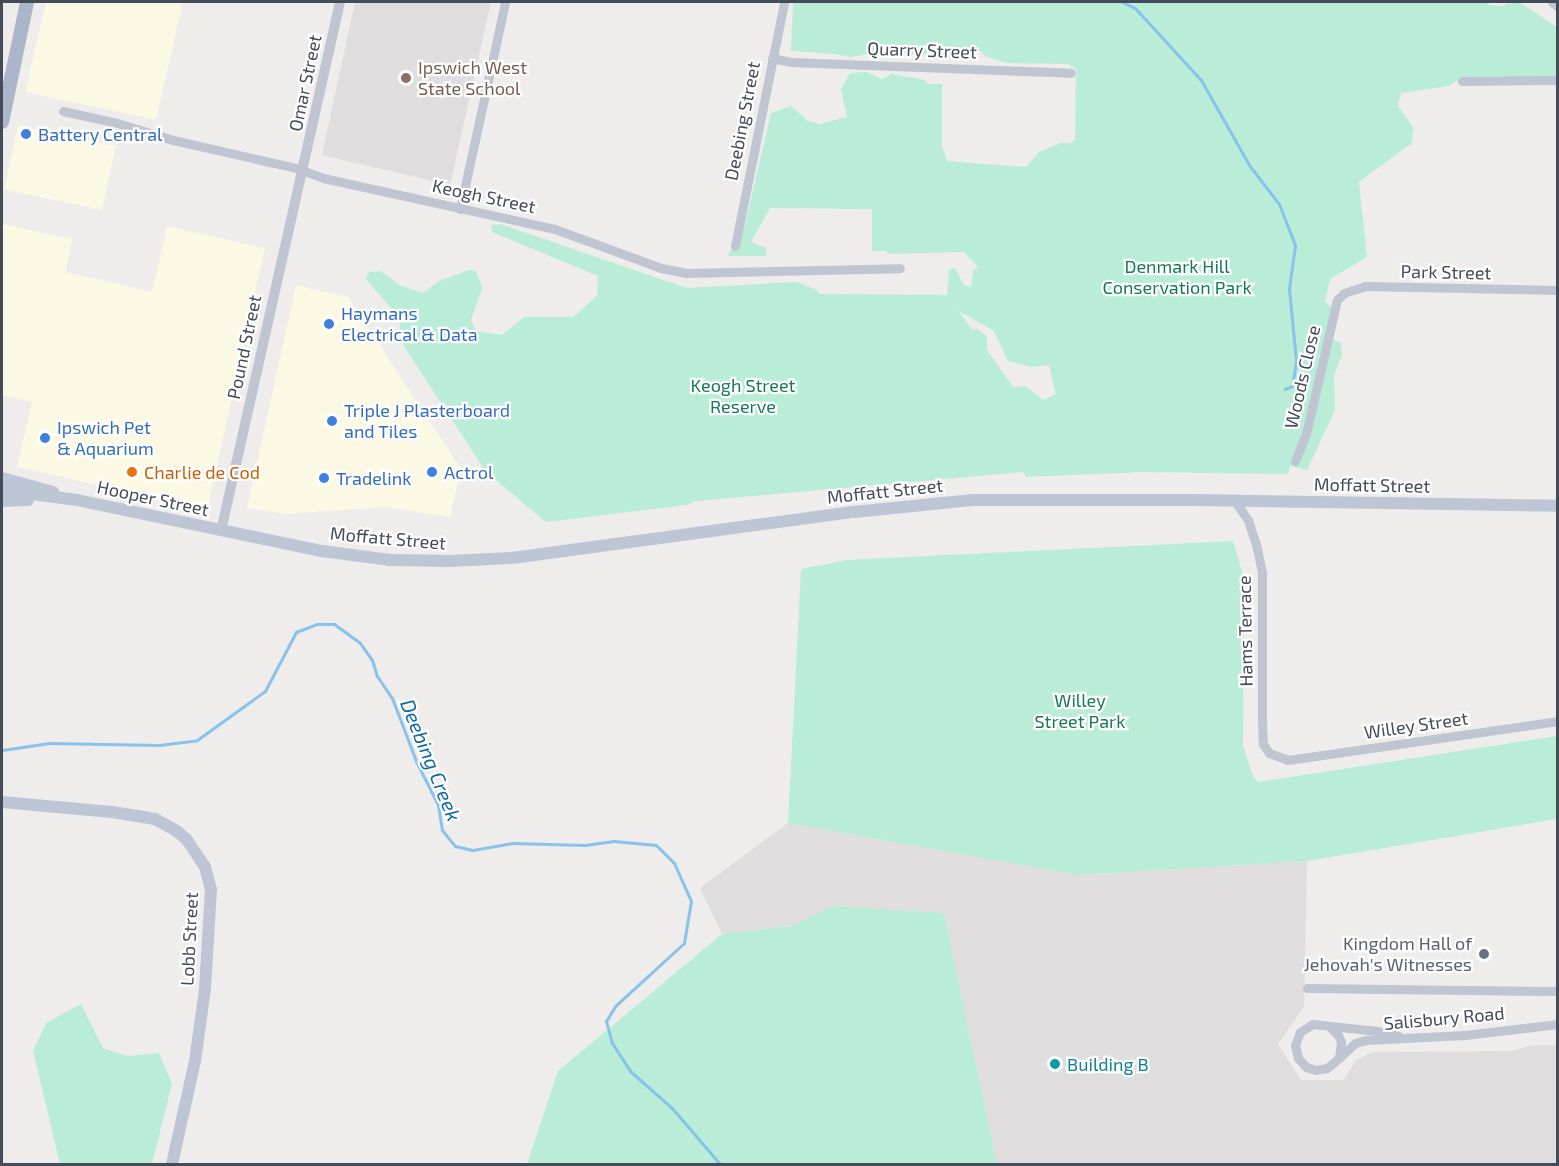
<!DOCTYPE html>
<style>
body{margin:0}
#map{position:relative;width:1559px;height:1166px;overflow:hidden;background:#efecec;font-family:"Exo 2",sans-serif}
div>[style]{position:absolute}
.commercial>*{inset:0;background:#fbf8e3;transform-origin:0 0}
.education>*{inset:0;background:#e0ddde}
.green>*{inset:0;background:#b9edd7}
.stream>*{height:3px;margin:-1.5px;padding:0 1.5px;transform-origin:1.5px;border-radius:1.5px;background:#87c3ea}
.minor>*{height:9px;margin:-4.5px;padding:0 4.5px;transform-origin:4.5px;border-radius:4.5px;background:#bfc5d1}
.tertiary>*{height:10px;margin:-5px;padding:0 5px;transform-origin:5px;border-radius:5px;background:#bfc5d1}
.secondary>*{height:12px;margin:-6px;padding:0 6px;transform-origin:6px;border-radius:6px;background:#bec5d5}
.primary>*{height:14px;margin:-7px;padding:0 7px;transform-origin:7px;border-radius:7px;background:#abb6cb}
.dots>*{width:16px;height:16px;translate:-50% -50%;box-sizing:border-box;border:3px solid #fff;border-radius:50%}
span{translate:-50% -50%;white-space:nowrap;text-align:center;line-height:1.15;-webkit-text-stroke:4.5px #fff;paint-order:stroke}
.street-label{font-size:18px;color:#454c59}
.education-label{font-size:18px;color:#785e54}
.left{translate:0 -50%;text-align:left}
.shop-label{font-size:18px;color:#366cbe}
.park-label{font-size:18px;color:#187859}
.food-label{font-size:18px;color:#c56008}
.worship-label{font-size:18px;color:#5b616d}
.right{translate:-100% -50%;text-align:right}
.culture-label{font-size:18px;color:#0d838f}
.water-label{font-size:20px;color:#0e68a2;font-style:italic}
.frame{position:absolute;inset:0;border:3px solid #454c59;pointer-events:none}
</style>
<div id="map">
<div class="commercial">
<i style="clip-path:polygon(46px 2px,183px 2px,156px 120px,25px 92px)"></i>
<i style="left:18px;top:125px;width:100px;height:66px;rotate:12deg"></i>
<i style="clip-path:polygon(2px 224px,72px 239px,66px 272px,152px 292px,167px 226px,265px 248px,207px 510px,17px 467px,32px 402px,2px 395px)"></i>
<i style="clip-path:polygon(296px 285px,348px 297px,461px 469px,450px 517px,387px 507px,285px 514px,247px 508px)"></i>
</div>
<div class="education">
<i style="clip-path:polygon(355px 2px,491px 2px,450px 185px,322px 155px)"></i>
<i style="clip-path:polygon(788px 823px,1078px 875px,1307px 861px,1304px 1007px,1278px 1044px,1301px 1080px,1344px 1080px,1356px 1060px,1373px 1052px,1512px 1051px,1532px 1045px,1557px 1045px,1557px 1164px,997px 1164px,944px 913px,833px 906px,791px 926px,722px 934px,700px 888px)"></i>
</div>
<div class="green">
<i style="clip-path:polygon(evenodd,793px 2px,1489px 2px,1489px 5px,1502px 6px,1510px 2px,1519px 2px,1557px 27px,1557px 77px,1462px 77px,1449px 86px,1401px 93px,1398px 106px,1413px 127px,1412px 143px,1359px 182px,1367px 257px,1330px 279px,1325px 301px,1332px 308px,1334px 340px,1341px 343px,1342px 355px,1334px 376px,1335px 410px,1307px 470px,1290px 466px,1288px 474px,1144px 472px,1026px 477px,1024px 472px,696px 501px,687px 505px,546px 522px,486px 472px,402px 343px,399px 317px,366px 279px,369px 272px,381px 271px,399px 285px,423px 293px,439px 281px,469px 270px,476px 271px,482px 288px,471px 320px,476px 331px,502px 335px,524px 317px,573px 317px,597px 296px,598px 276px,492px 232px,491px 225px,500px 224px,687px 288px,796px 282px,815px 289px,820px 294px,947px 295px,949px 269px,955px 268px,964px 285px,971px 287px,973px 270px,978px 267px,964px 252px,888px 254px,886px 251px,872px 251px,872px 209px,770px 208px,751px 242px,766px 248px,767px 256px,728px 256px,731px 249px,740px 246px,771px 113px,791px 106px,808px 121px,820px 124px,847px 117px,841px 89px,850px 73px,866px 72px,882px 79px,892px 74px,925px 80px,928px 84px,942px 84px,942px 146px,947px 161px,1026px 167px,1039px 152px,1060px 143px,1071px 143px,1075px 139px,1076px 69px,1068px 64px,1007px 63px,985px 56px,981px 51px,955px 49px,925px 55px,878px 52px,851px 57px,834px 54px,791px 51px,793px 2px,959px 311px,994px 331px,1008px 361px,1032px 367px,1049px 365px,1056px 394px,1043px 400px,1025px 386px,1013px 387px,987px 350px,987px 337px,978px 329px,972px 330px,959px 311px)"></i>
<i style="clip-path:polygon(1233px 541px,1244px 578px,1243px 746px,1253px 776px,1258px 782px,1557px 736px,1557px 819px,1307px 861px,1078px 875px,788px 823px,801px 569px,847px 560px)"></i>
<i style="clip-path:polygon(833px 906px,944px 913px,997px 1164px,527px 1164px,558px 1071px,722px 934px,791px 926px)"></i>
<i style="clip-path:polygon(81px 1004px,103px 1048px,127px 1056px,159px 1053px,172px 1084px,152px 1164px,60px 1164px,33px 1051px,46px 1023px)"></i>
</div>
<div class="stream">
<i style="left:1122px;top:2px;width:14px;rotate:25deg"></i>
<i style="left:1135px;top:8px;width:98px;rotate:47.5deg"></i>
<i style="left:1201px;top:80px;width:98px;rotate:60.5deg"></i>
<i style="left:1249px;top:165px;width:49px;rotate:52.4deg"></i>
<i style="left:1279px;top:204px;width:44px;rotate:68.7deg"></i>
<i style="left:1295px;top:245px;width:44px;rotate:97.8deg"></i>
<i style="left:1289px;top:289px;width:72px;rotate:84.4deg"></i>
<i style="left:1296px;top:361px;width:25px;rotate:99deg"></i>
<i style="left:1292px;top:386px;width:8px;rotate:157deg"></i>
<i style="left:2px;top:750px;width:48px;rotate:-8.5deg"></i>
<i style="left:49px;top:743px;width:110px;rotate:1deg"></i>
<i style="left:159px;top:745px;width:38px;rotate:-7deg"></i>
<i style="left:197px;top:740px;width:84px;rotate:-35.8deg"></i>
<i style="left:265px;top:691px;width:67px;rotate:-62.3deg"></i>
<i style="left:296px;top:632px;width:22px;rotate:-21deg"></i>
<i style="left:317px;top:624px;width:17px"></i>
<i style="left:334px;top:624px;width:32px;rotate:36deg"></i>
<i style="left:360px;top:643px;width:21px;rotate:55deg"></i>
<i style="left:372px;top:660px;width:17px;rotate:73deg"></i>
<i style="left:377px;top:676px;width:27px;rotate:56deg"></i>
<i style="left:392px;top:698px;width:67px;rotate:69.1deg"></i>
<i style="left:416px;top:761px;width:49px;rotate:63.4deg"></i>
<i style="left:438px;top:805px;width:25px;rotate:81deg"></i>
<i style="left:442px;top:830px;width:21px;rotate:51deg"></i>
<i style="left:455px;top:846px;width:18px;rotate:13deg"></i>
<i style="left:473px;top:850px;width:40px;rotate:-10deg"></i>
<i style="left:512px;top:843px;width:73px;rotate:1.6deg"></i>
<i style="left:585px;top:845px;width:29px;rotate:-8deg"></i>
<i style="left:614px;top:841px;width:42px;rotate:5.4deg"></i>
<i style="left:656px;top:845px;width:25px;rotate:45deg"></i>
<i style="left:674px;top:863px;width:42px;rotate:65.9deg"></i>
<i style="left:691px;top:901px;width:43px;rotate:99.5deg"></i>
<i style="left:684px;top:943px;width:92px;rotate:137.6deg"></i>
<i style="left:616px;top:1005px;width:19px;rotate:122deg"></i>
<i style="left:606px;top:1021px;width:23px;rotate:75deg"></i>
<i style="left:612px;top:1043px;width:33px;rotate:57deg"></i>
<i style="left:630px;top:1071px;width:56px;rotate:41.4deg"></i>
<i style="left:672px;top:1108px;width:74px;rotate:49.4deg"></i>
</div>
<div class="minor">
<i style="left:1552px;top:2px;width:8px;rotate:40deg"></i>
<i style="left:772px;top:58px;width:19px;rotate:12deg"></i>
<i style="left:791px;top:62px;width:280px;rotate:2.2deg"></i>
<i style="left:1462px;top:81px;width:96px;rotate:-0.6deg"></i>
<i style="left:63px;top:111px;width:55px;rotate:12.5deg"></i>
<i style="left:117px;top:123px;width:59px;rotate:16.9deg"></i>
<i style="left:173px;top:140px;width:126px;rotate:12.8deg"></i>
<i style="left:296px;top:168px;width:29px;rotate:20deg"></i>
<i style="left:323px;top:178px;width:238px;rotate:12.4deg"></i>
<i style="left:555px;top:229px;width:113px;rotate:20.2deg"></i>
<i style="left:661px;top:268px;width:26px;rotate:11deg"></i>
<i style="left:687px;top:273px;width:213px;rotate:-1.3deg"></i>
<i style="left:460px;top:209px;width:212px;rotate:-77.7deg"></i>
<i style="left:735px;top:246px;width:249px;rotate:-78.6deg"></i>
<i style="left:1295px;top:461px;width:29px;rotate:-68deg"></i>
<i style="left:1306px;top:434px;width:138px;rotate:-77deg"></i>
<i style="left:1337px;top:300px;width:10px;rotate:-45deg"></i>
<i style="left:1344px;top:293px;width:22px;rotate:-18deg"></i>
<i style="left:1365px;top:286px;width:193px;rotate:1.2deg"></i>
<i style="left:1235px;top:501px;width:23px;rotate:56deg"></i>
<i style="left:1248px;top:520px;width:25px;rotate:72deg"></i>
<i style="left:1256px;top:544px;width:30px;rotate:78deg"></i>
<i style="left:1262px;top:573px;width:147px;rotate:90deg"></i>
<i style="left:1262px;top:720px;width:24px;rotate:88deg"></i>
<i style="left:1263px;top:744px;width:11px;rotate:56deg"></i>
<i style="left:1269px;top:753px;width:20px;rotate:20deg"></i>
<i style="left:1288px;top:760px;width:273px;rotate:-8.2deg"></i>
<i style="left:1307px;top:988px;width:251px;rotate:0.7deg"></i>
<i style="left:1329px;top:1026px;width:13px;rotate:45deg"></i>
<i style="left:1338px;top:1035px;width:8px;rotate:67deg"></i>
<i style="left:1341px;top:1042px;width:16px;rotate:97deg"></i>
<i style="left:1339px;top:1058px;width:16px;rotate:140deg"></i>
<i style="left:1327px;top:1068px;width:11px;rotate:170deg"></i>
<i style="left:1316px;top:1070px;width:10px;rotate:-163deg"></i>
<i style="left:1306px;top:1067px;width:12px;rotate:-132deg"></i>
<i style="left:1298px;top:1058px;width:13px;rotate:-103deg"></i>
<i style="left:1295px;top:1045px;width:14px;rotate:-69deg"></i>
<i style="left:1300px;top:1032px;width:15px;rotate:-32deg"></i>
<i style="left:1313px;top:1024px;width:64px;rotate:6.2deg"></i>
<i style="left:1377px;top:1031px;width:22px;rotate:13deg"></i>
<i style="left:1339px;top:1058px;width:22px;rotate:-43deg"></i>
<i style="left:1355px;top:1043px;width:11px;rotate:-15deg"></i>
<i style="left:1366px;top:1040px;width:99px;rotate:-2.9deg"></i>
<i style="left:1465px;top:1035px;width:94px;rotate:-6.7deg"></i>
</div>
<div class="tertiary">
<i style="left:221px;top:531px;width:542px;rotate:-77.32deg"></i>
</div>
<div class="secondary">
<i style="left:2px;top:478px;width:53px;rotate:15.4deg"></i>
<i style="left:2px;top:490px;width:76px;rotate:7.6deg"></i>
<i style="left:77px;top:500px;width:250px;rotate:11.8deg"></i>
<i style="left:322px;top:551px;width:69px;rotate:7.5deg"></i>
<i style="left:390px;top:560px;width:61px;rotate:0.9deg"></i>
<i style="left:451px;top:561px;width:61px;rotate:-2.8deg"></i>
<i style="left:512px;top:558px;width:345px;rotate:-7.7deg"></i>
<i style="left:854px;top:512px;width:119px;rotate:-5.8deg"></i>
<i style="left:972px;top:500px;width:223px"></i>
<i style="left:1195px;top:500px;width:363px;rotate:0.9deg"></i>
<i style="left:2px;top:501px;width:26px;rotate:-2deg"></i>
<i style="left:2px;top:802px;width:110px;rotate:5.2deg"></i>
<i style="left:112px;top:812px;width:44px;rotate:9.2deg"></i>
<i style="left:155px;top:819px;width:25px;rotate:29deg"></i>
<i style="left:177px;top:831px;width:13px;rotate:42deg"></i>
<i style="left:187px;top:840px;width:32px;rotate:56deg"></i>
<i style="left:205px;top:867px;width:24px;rotate:75deg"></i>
<i style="left:211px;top:890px;width:99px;rotate:93.5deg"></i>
<i style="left:205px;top:989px;width:73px;rotate:97.9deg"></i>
<i style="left:195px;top:1061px;width:106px;rotate:102.6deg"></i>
</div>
<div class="primary">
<i style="left:2px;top:122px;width:123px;rotate:-78.2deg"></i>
</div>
<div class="dots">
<i style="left:406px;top:78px;background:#8d6e63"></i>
<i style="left:26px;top:134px;background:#3f7fe0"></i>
<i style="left:329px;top:324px;background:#3f7fe0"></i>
<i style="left:332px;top:421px;background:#3f7fe0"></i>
<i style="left:45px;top:438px;background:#3f7fe0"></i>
<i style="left:132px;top:472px;background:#e8710a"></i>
<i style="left:432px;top:472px;background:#3f7fe0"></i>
<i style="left:324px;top:478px;background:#3f7fe0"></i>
<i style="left:1484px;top:954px;background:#6b7280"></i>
<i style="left:1055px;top:1064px;background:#0f9aa8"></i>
</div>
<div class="street-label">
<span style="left:922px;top:50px;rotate:2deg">Quarry Street</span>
<span style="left:305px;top:83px;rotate:-78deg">Omar Street</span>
<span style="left:742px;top:121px;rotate:-79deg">Deebing Street</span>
<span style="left:484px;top:196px;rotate:12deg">Keogh Street</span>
<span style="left:1446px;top:272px;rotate:1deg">Park Street</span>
<span style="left:244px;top:347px;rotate:-78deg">Pound Street</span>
<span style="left:1302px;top:377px;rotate:-77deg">Woods Close</span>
<span style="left:1372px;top:485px;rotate:1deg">Moffatt Street</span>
<span style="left:885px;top:491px;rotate:-6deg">Moffatt Street</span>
<span style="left:153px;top:498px;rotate:12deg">Hooper Street</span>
<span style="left:388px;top:538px;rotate:5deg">Moffatt Street</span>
<span style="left:1245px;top:631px;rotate:-91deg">Hams Terrace</span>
<span style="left:1416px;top:725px;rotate:-8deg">Willey Street</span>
<span style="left:189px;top:939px;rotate:-87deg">Lobb Street</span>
<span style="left:1444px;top:1018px;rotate:-5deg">Salisbury Road</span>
</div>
<div class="education-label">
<span class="left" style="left:418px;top:78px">Ipswich West<br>State School</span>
</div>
<div class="shop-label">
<span class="left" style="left:38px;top:134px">Battery Central</span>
<span class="left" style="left:341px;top:324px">Haymans<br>Electrical &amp; Data</span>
<span class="left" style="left:344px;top:421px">Triple J Plasterboard<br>and Tiles</span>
<span class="left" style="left:57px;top:438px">Ipswich Pet<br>&amp; Aquarium</span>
<span class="left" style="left:444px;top:472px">Actrol</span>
<span class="left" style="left:336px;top:478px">Tradelink</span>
</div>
<div class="park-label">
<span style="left:1177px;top:277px">Denmark Hill<br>Conservation Park</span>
<span style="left:743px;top:396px">Keogh Street<br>Reserve</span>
<span style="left:1080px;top:711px">Willey<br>Street Park</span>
</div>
<div class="food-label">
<span class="left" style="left:144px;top:472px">Charlie de Cod</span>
</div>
<div class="worship-label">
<span class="right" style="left:1472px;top:954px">Kingdom Hall of<br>Jehovah's Witnesses</span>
</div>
<div class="culture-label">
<span class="left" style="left:1067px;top:1064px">Building B</span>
</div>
<div class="water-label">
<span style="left:431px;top:760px;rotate:68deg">Deebing Creek</span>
</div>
<div class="frame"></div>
</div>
